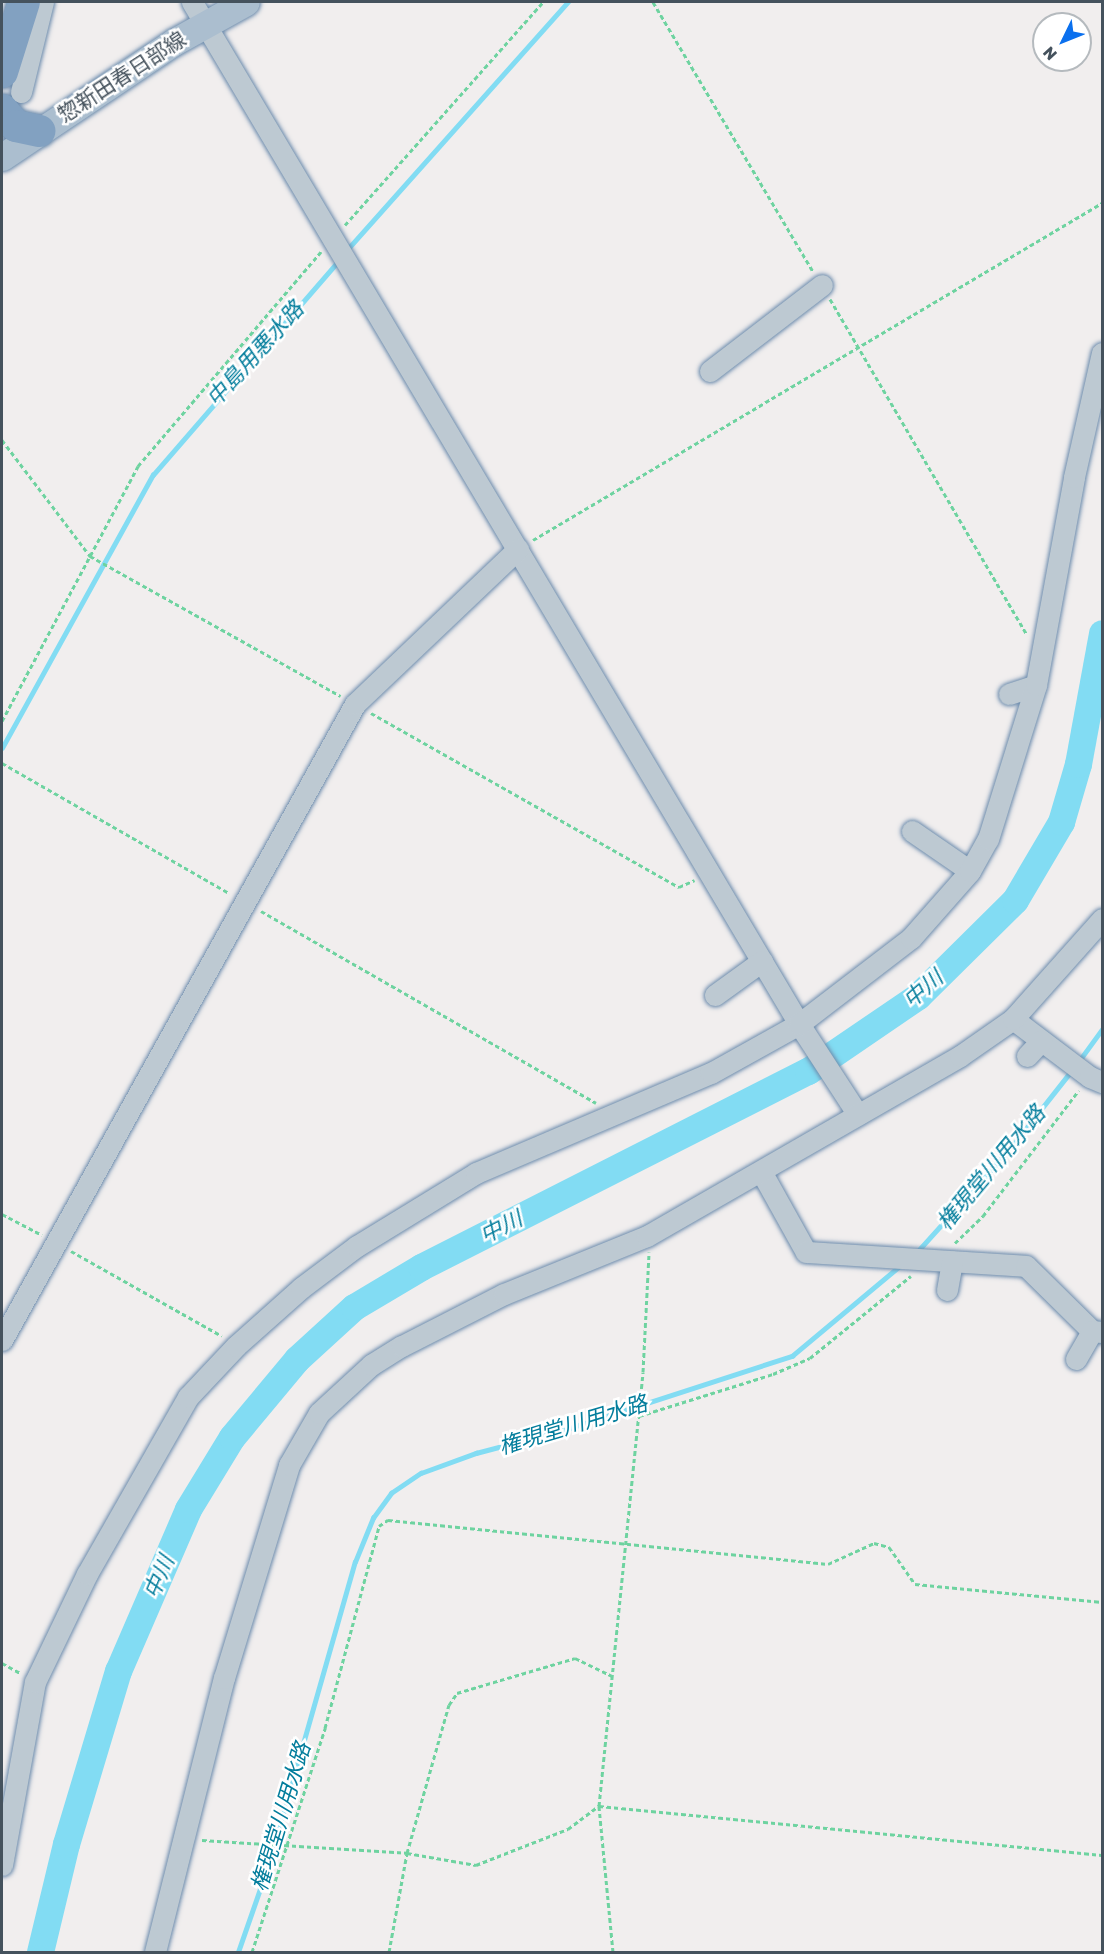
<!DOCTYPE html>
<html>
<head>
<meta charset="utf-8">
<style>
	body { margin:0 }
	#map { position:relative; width:1104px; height:1954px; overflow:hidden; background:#f1eeee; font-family:Rubik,"Noto Sans JP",sans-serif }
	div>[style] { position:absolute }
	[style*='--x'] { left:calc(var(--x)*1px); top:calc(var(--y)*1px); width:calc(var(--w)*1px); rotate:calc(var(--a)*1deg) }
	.stream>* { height:4.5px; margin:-2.25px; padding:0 2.25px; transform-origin:2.25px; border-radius:2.25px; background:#82dcf3 }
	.river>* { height:27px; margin:-13.5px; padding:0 13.5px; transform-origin:13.5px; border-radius:13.5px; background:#82dcf3 }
	.path>* { height:3px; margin-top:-1.5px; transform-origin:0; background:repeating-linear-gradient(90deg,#6ed3a0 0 4.5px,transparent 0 7.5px) }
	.roads { filter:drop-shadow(0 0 2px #6d8cad) drop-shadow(0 0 2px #6d8cad) }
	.minor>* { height:21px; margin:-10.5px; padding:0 10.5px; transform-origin:10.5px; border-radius:10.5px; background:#bdc9d2 }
	.major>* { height:27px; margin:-13.5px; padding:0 13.5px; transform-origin:13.5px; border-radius:13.5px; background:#abbecf }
	.highway>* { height:32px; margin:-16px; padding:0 16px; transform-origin:16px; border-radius:16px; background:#82a1c1 }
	span { translate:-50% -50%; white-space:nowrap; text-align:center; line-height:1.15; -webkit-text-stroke:5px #fff; paint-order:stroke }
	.street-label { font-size:21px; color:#45525d }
	.water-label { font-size:22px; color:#037d9c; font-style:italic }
	.frame { position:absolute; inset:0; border:3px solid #45525d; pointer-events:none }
	.north { position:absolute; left:1032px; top:12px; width:60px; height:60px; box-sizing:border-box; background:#fff; border:2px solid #b5babe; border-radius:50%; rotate:227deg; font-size:16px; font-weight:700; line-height:24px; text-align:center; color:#45525d }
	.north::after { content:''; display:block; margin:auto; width:21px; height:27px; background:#0b70ee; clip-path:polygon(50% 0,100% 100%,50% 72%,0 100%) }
</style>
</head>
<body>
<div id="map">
	<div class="stream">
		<div style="--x:346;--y:251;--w:334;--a:-48.3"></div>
		<div style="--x:2;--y:748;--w:312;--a:-61.1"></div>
		<div style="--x:153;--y:475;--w:284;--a:-49.1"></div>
		<div style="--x:1079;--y:1061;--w:39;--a:-54"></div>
		<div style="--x:917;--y:1252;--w:137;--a:-48"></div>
		<div style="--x:1009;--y:1150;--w:102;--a:-51.8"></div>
		<div style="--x:238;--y:1952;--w:94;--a:-70.8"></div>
		<div style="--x:269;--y:1863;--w:313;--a:-74.1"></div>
		<div style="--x:355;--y:1562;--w:48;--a:-67.8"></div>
		<div style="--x:373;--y:1518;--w:31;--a:-54"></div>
		<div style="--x:391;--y:1493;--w:36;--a:-34"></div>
		<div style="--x:421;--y:1473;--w:59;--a:-20"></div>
		<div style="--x:476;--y:1453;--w:94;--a:-14.8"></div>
		<div style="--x:567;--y:1429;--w:237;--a:-18"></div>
		<div style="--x:792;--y:1356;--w:142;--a:-39.9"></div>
	</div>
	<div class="river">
		<div style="--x:40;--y:1952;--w:111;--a:-76.5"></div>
		<div style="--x:66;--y:1844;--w:181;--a:-73.3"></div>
		<div style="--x:118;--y:1671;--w:176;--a:-66.6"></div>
		<div style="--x:188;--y:1509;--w:84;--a:-58.6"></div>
		<div style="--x:232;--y:1437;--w:102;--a:-50.2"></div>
		<div style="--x:297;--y:1359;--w:77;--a:-42.4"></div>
		<div style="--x:354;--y:1307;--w:78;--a:-30.8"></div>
		<div style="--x:421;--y:1267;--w:434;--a:-26.9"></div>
		<div style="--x:808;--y:1071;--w:133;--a:-34.3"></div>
		<div style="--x:918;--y:996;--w:136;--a:-44.7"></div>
		<div style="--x:1015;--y:900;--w:91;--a:-59.5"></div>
		<div style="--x:1061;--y:822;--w:60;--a:-73.7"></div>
		<div style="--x:1078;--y:764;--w:133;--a:-79.6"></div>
	</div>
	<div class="path">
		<div style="--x:653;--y:2;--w:313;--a:59.3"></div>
		<div style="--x:345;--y:225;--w:298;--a:-48.4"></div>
		<div style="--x:830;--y:299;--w:389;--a:59.6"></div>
		<div style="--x:2;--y:440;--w:146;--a:52.8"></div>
		<div style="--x:90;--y:556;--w:287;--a:29.2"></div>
		<div style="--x:533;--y:540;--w:661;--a:-30.64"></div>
		<div style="--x:371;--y:713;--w:354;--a:29.5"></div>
		<div style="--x:679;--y:887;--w:17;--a:-24"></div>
		<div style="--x:2;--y:721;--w:289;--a:-61.9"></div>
		<div style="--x:138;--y:466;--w:282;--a:-49.5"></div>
		<div style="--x:2;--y:763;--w:262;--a:29.8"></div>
		<div style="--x:261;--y:911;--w:386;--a:29.8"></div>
		<div style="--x:2;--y:1214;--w:45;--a:27.7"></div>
		<div style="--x:955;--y:1243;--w:39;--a:-44"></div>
		<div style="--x:983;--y:1216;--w:158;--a:-52.7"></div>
		<div style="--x:71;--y:1251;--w:173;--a:29.4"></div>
		<div style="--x:639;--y:1416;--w:140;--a:-17.4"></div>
		<div style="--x:773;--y:1374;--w:40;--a:-23.4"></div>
		<div style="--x:810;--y:1358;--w:130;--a:-39.1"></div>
		<div style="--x:2;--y:1663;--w:21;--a:29"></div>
		<div style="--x:202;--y:1840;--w:205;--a:3.6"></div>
		<div style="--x:407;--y:1853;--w:70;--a:9.9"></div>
		<div style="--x:476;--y:1865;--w:99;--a:-21.4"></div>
		<div style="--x:568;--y:1829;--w:39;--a:-37"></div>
		<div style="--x:599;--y:1806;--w:505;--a:5.56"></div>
		<div style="--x:252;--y:1952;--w:236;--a:-71.9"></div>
		<div style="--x:325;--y:1728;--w:209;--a:-75"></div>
		<div style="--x:379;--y:1526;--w:11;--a:-34"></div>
		<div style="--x:388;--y:1520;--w:442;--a:5.7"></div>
		<div style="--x:828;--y:1564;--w:51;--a:-24.5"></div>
		<div style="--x:874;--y:1543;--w:16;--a:15"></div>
		<div style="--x:889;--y:1547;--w:45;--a:54.9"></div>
		<div style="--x:915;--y:1584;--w:188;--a:5.5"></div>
		<div style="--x:389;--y:1952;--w:101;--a:-79.7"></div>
		<div style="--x:407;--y:1853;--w:154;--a:-74.2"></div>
		<div style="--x:449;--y:1705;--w:14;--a:-56"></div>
		<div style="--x:457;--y:1693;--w:123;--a:-16.5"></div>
		<div style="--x:575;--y:1658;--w:41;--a:25.9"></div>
		<div style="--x:613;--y:1952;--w:147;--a:-95.5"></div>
		<div style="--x:599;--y:1806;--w:436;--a:-84.2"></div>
		<div style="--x:643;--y:1372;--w:120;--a:-87.1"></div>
	</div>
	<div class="roads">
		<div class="minor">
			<div style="--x:192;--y:2;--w:1189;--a:59.29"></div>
			<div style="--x:799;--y:1024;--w:108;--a:57"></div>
			<div style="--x:21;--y:92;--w:93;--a:-76.3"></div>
			<div style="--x:710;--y:371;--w:141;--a:-37.5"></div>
			<div style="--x:1009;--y:694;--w:28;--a:-18"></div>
			<div style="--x:912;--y:831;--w:70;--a:34.6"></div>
			<div style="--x:715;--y:995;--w:58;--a:-35.9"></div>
			<div style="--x:1013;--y:1019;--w:96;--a:37"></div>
			<div style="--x:1090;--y:1077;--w:13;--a:23"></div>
			<div style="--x:1027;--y:1056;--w:21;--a:-47"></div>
			<div style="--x:762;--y:1173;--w:90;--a:60.9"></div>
			<div style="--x:806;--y:1252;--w:220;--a:3.6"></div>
			<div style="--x:1026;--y:1266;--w:93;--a:44.6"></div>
			<div style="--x:1092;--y:1331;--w:10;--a:6"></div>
			<div style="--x:947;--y:1290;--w:29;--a:-80"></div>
			<div style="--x:2;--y:1340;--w:727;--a:-60.97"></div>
			<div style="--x:355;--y:704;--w:225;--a:-43.6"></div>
			<div style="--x:1076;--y:1359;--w:32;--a:-60"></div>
			<div style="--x:2;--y:1865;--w:186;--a:-79.8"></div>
			<div style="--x:35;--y:1682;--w:120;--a:-64.3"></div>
			<div style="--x:87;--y:1574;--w:204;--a:-60.3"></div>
			<div style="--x:188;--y:1397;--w:70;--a:-46.7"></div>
			<div style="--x:236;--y:1346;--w:87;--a:-41.7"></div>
			<div style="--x:301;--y:1288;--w:70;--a:-36.9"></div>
			<div style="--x:357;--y:1246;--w:140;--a:-31.5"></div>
			<div style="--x:476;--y:1173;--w:255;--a:-23.1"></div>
			<div style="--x:711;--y:1073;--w:101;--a:-29.1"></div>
			<div style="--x:799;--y:1024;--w:141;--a:-37.5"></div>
			<div style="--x:911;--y:938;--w:89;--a:-48.6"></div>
			<div style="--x:970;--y:871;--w:37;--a:-61"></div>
			<div style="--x:988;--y:839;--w:161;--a:-72.7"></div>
			<div style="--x:1036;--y:685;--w:211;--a:-79.6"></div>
			<div style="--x:1074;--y:477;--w:127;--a:-77.3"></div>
			<div style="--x:155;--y:1952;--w:283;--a:-75.9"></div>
			<div style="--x:224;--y:1678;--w:223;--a:-73"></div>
			<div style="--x:289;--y:1465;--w:60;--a:-60"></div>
			<div style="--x:319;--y:1413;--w:71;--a:-42.7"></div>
			<div style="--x:371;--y:1365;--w:36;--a:-32"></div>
			<div style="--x:402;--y:1346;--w:114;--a:-27"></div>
			<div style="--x:504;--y:1294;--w:154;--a:-22.1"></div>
			<div style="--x:647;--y:1236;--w:361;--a:-29.9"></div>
			<div style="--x:960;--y:1056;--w:65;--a:-34.9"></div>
			<div style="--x:1013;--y:1019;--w:134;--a:-48.3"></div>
		</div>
		<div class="major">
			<div style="--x:2;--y:157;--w:207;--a:-33.8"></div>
			<div style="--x:174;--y:42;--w:82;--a:-29.1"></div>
		</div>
		<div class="highway">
			<div style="--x:2;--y:72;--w:73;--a:-72.6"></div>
			<div style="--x:2;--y:110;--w:21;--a:49"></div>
			<div style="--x:16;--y:126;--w:24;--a:12"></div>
		</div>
	</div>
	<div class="street-label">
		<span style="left:122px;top:77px;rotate:-33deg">惣新田春日部線</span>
	</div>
	<div class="water-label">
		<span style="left:255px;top:354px;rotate:-48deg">中島用悪水路</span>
		<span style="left:923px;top:989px;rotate:-41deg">中川</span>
		<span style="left:991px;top:1168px;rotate:-50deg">権現堂川用水路</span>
		<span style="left:501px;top:1227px;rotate:-27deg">中川</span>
		<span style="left:573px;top:1425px;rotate:-17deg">権現堂川用水路</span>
		<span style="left:159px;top:1577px;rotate:-67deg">中川</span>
		<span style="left:281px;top:1817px;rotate:-73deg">権現堂川用水路</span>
	</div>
	<div class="frame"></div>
	<div class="north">N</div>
</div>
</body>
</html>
